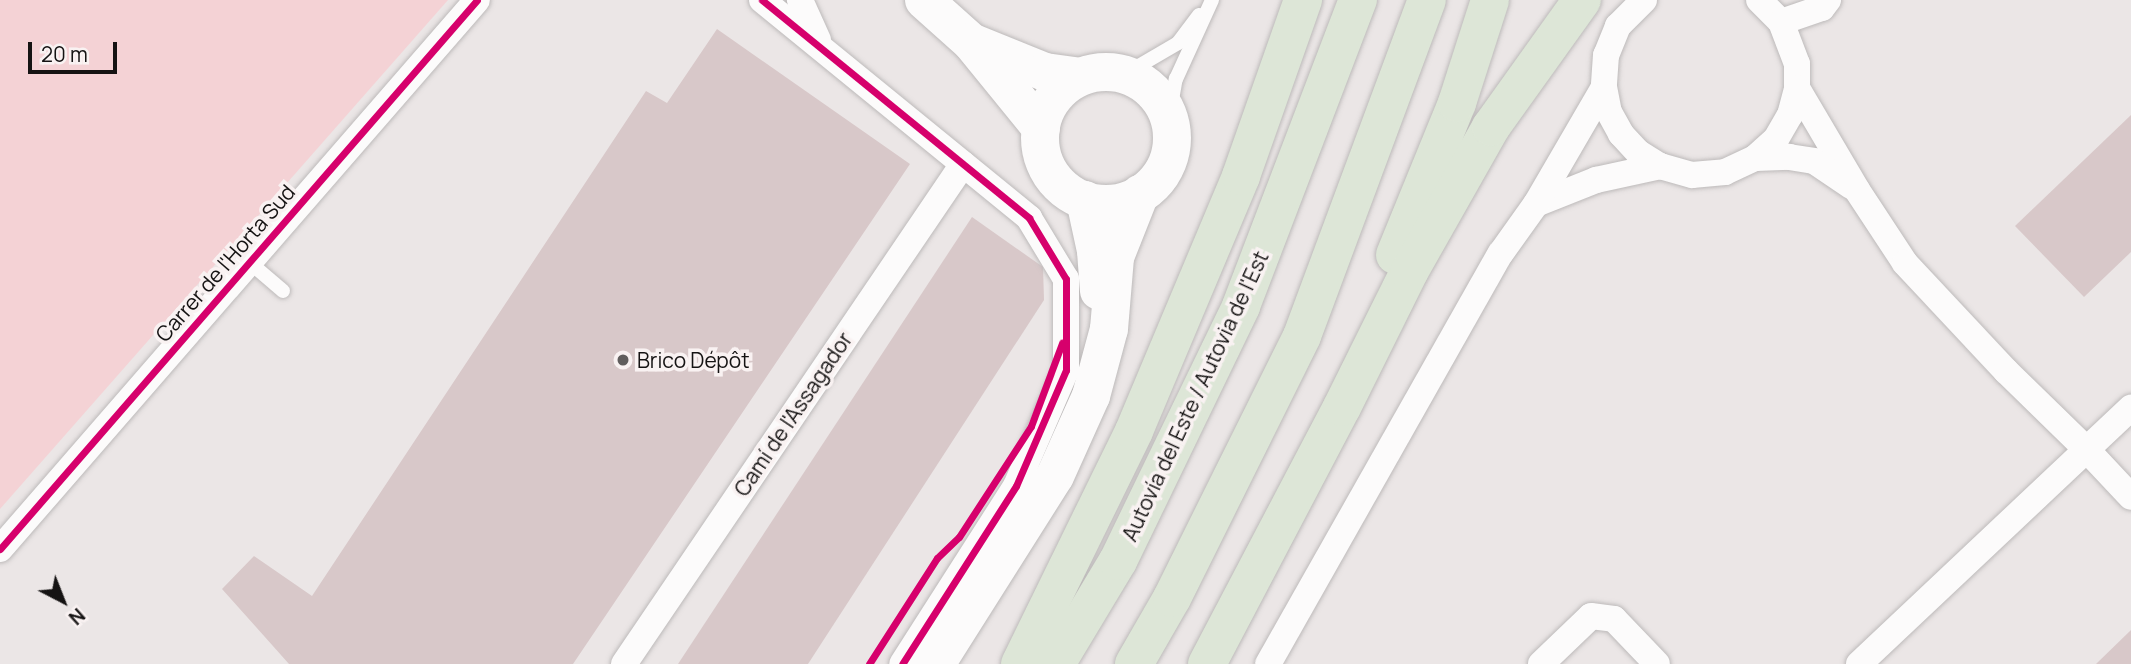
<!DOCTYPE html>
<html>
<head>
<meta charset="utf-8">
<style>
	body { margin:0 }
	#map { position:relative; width:2131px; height:664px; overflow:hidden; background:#ebe6e6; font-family:Manrope,sans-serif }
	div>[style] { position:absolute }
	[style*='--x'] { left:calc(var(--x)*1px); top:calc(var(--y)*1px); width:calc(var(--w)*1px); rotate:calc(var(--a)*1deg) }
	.green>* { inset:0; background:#f4d2d5 }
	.building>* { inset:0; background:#d8c8c9 }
	.roads { filter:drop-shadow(0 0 2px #bdbaba) drop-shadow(0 0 2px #bdbaba) }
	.lane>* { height:14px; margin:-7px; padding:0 7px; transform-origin:7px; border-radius:7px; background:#fcfbfb }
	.street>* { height:26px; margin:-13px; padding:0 13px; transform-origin:13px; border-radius:13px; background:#fcfbfb }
	.secondary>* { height:38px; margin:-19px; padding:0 19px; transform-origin:19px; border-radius:19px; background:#fcfbfb }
	.secondary>.ring { margin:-19px; padding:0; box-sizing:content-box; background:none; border:38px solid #fcfbfb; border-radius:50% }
	.highway>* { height:38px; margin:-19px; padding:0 19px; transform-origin:19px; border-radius:19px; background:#dde6d7 }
	.cycleway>* { height:7px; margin:-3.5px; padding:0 3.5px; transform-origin:3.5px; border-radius:3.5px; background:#d6006c }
	.dots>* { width:19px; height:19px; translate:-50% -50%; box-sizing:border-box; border:4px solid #f9f2f2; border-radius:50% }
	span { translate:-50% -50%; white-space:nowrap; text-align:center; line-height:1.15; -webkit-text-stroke:7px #f9f2f2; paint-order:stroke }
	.street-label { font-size:21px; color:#151313 }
	.poi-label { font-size:21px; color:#151313 }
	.left { translate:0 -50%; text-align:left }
	.north { position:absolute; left:28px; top:566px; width:70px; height:70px; -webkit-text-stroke:5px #f9f2f2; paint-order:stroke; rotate:138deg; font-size:19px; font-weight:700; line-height:28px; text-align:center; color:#151313 }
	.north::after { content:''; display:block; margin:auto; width:24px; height:32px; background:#151313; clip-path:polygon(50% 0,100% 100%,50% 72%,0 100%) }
	.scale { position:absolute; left:28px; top:42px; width:89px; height:32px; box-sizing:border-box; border:4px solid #151313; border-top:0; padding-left:9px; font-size:21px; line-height:24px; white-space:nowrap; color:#151313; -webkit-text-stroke:5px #f9f2f2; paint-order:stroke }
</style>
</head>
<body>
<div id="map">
	<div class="green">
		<div style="clip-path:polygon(0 0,448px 0,0 509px)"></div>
	</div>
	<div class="building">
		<div style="clip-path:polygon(717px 29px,910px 164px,573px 664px,289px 664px,222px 589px,254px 556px,312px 596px,646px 91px,667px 103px)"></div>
		<div style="clip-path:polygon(2131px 115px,2131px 252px,2084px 297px,2015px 226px)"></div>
		<div style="clip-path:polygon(972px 217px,1043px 267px,1044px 300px,808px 664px,678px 664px)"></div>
		<div style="clip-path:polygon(2131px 630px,2131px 664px,2096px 664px)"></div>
	</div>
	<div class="roads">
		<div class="lane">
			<div style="--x:1125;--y:74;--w:61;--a:-30.3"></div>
			<div style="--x:1178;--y:43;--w:35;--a:-53"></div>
			<div style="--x:1169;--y:117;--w:39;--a:-80"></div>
			<div style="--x:1176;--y:79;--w:87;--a:-65.5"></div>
			<div style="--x:248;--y:261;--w:46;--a:40.6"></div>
		</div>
		<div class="street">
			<div style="--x:762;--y:0;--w:345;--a:39.2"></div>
			<div style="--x:1029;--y:218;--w:71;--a:58.8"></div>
			<div style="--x:1066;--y:279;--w:91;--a:90"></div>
			<div style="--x:1066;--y:370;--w:126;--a:113.3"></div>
			<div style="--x:1016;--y:486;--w:211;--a:122.6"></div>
			<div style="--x:800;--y:0;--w:44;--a:65.8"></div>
			<div style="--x:1644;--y:0;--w:37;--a:135"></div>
			<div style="--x:1618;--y:26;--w:31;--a:112"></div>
			<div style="--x:1606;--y:55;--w:32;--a:94"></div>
			<div style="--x:1604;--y:87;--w:25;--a:79"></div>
			<div style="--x:1609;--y:112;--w:25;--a:61"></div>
			<div style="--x:1621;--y:134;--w:26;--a:47"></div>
			<div style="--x:1639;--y:153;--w:25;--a:32"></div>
			<div style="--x:1660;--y:166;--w:33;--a:16"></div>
			<div style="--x:1692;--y:175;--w:33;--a:-5"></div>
			<div style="--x:1725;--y:172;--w:33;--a:-25"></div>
			<div style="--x:1755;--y:158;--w:28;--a:-42"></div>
			<div style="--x:1776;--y:139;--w:28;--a:-60"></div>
			<div style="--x:1790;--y:115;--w:28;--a:-75"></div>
			<div style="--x:1797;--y:88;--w:24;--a:-90"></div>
			<div style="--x:1797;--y:64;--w:45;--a:-110.9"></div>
			<div style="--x:1781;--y:22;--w:31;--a:-135"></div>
			<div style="--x:1781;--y:22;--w:43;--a:-18.9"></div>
			<div style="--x:1822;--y:8;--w:10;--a:-53"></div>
			<div style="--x:1797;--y:88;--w:118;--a:59.5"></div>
			<div style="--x:1857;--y:190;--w:87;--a:56.7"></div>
			<div style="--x:1905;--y:263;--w:148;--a:46.9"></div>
			<div style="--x:2006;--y:371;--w:113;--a:44.3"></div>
			<div style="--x:2087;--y:450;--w:64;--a:46.9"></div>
			<div style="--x:1755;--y:158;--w:34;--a:-2"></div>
			<div style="--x:1789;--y:157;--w:25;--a:9"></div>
			<div style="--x:1814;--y:161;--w:45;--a:34"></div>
			<div style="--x:1536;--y:204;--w:65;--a:-21.8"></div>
			<div style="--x:1596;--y:180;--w:66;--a:-12.3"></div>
			<div style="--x:0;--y:549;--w:727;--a:-49.01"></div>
			<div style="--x:624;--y:664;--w:604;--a:-55.86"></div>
			<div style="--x:1268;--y:664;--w:472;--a:-60.5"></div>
			<div style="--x:1501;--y:253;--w:60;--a:-54.5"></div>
			<div style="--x:1536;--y:204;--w:135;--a:-59.8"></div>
			<div style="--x:1541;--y:664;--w:69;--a:-43.8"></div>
			<div style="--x:1591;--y:616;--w:23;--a:7"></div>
			<div style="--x:1614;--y:619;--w:62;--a:46.3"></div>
			<div style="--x:1859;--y:664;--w:374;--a:-43.3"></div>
		</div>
		<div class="secondary">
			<div style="--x:924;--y:0;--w:63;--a:41.8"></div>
			<div style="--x:971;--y:42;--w:111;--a:50.9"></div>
			<div style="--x:976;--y:44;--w:74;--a:22.1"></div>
			<div style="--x:1045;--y:72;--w:35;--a:8"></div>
			<div class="ring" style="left:1040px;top:72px;width:94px;height:94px"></div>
			<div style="--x:1085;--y:200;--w:52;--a:77.8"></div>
			<div style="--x:1096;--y:251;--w:40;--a:85.7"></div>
			<div style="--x:936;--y:664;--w:222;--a:-57.7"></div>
			<div style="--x:1055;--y:476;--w:88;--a:-65.8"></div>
			<div style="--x:1091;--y:396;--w:69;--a:-75"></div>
			<div style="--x:1109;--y:329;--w:72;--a:-85.2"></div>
			<div style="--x:1115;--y:257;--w:68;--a:-68.4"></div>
		</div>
		<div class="highway">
			<div style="--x:1395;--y:255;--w:164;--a:-67.8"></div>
			<div style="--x:1457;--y:103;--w:108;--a:-72.2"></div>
			<div style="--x:1020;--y:664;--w:259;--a:-63.9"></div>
			<div style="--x:1134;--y:431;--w:277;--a:-67.2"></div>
			<div style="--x:1241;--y:176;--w:187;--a:-70.6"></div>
			<div style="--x:1056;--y:664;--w:120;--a:-59"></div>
			<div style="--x:1118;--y:561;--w:283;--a:-64.2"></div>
			<div style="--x:1241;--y:306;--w:328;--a:-69.1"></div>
			<div style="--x:1134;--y:664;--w:76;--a:-60.1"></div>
			<div style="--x:1172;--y:598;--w:292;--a:-63.6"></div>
			<div style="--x:1302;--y:336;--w:358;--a:-69.6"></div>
			<div style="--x:1207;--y:664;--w:290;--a:-62.3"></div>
			<div style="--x:1342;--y:407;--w:151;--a:-63.6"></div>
			<div style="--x:1409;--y:272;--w:167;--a:-60.5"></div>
			<div style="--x:1491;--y:127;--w:156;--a:-54.4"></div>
		</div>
	</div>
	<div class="cycleway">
		<div style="--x:762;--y:0;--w:345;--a:39.2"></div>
		<div style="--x:1029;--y:218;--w:71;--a:58.8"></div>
		<div style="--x:1066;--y:279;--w:91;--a:90"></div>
		<div style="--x:1066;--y:370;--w:126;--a:113.3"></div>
		<div style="--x:1016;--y:486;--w:211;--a:122.6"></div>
		<div style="--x:0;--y:549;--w:727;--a:-49.01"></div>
		<div style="--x:869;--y:664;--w:126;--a:-57.3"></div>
		<div style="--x:937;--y:558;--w:30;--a:-44"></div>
		<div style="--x:959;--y:537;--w:132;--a:-57"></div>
		<div style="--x:1031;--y:426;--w:89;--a:-69.5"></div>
	</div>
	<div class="dots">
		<div style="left:623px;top:360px;background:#605d5d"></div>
	</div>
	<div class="street-label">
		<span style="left:225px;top:263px;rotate:-49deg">Carrer de l'Horta Sud</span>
		<span style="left:1195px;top:396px;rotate:-65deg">Autovía del Este / Autovia de l'Est</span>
		<span style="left:793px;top:414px;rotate:-56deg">Camí de l'Assagador</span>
	</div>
	<div class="poi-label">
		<span class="left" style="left:637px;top:360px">Brico Dépôt</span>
	</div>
	<div class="north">N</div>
	<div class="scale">20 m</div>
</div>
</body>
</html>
